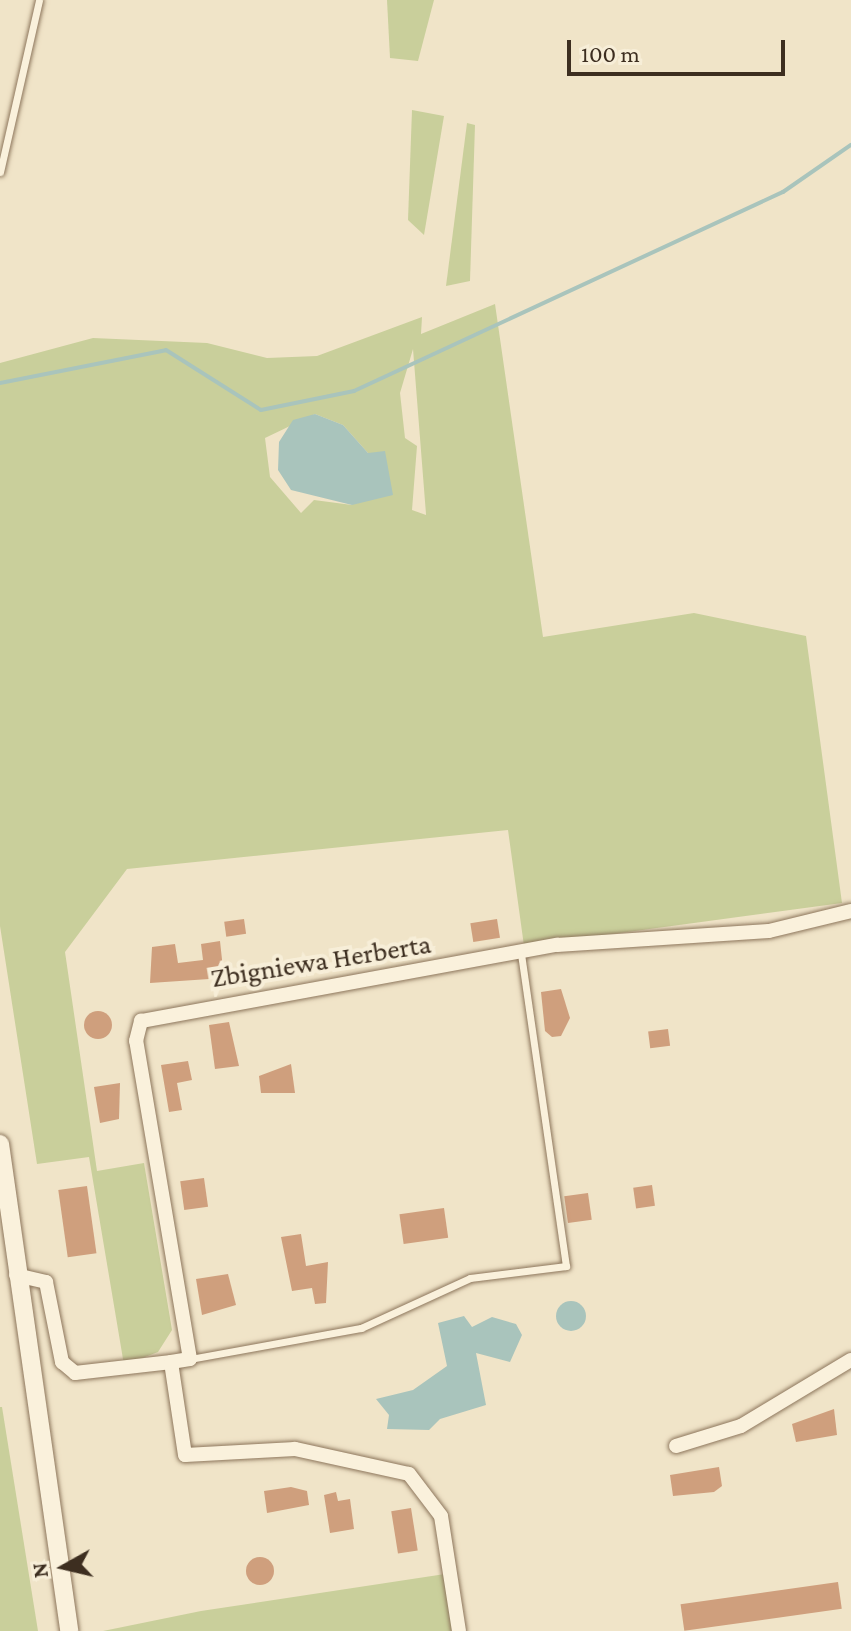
<!DOCTYPE html>
<html>
<head>
<meta charset="utf-8">
<style>
	body { margin:0 }
	#map { position:relative; width:851px; height:1631px; overflow:hidden; background:#f0e4c8; font-family:"Crimson Pro",serif }
	div>[style] { position:absolute }
	[style*='--x'] { left:calc(var(--x)*1px); top:calc(var(--y)*1px); width:calc(var(--w)*1px); rotate:calc(var(--a)*1deg) }
	.green>* { inset:0; background:#c9cf9b }
	.water>* { inset:0; background:#a9c4bc }
	.round { border-radius:50% }
	.stream>* { height:4px; margin:-2px; padding:0 2px; transform-origin:2px; border-radius:2px; background:#a9c4bc }
	.building>* { inset:0; background:#cf9f7d; transform-origin:0 0 }
	.roads { filter:drop-shadow(0 0 2px #8d765c) drop-shadow(0 0 2px #8d765c) }
	.lane>* { height:7px; margin:-3.5px; padding:0 3.5px; transform-origin:3.5px; border-radius:3.5px; background:#faf1dc }
	.street>* { height:14px; margin:-7px; padding:0 7px; transform-origin:7px; border-radius:7px; background:#faf1dc }
	.secondary>* { height:18px; margin:-9px; padding:0 9px; transform-origin:9px; border-radius:9px; background:#faf1dc }
	span { translate:-50% -50%; white-space:nowrap; text-align:center; line-height:1.15; -webkit-text-stroke:8px #f7eed8; paint-order:stroke }
	.street-label { font-size:28px; color:#3d2e20 }
	.north { position:absolute; left:24px; top:1527px; width:80px; height:80px; -webkit-text-stroke:6px #f7eed8; paint-order:stroke; rotate:262deg; font-size:22px; font-weight:700; line-height:32px; text-align:center; color:#3d2e20 }
	.north::after { content:''; display:block; margin:auto; width:28px; height:36px; background:#3d2e20; clip-path:polygon(50% 0,100% 100%,50% 72%,0 100%) }
	.scale { position:absolute; left:567px; top:40px; width:218px; height:36px; box-sizing:border-box; border:4px solid #3d2e20; border-top:0; padding-left:10px; font-size:24px; line-height:28px; white-space:nowrap; color:#3d2e20; -webkit-text-stroke:6px #f7eed8; paint-order:stroke }
</style>
</head>
<body>
<div id="map">
	<div class="green">
		<div style="clip-path:polygon(387px 0,434px 0,418px 61px,390px 58px)"></div>
		<div style="clip-path:polygon(412px 110px,444px 116px,424px 235px,408px 220px)"></div>
		<div style="clip-path:polygon(467px 123px,475px 125px,470px 281px,446px 286px)"></div>
		<div style="clip-path:polygon(evenodd,495px 304px,543px 637px,694px 613px,806px 636px,842px 903px,524px 946px,508px 830px,127px 869px,65px 952px,97px 1171px,144px 1163px,172px 1330px,158px 1352px,124px 1365px,89px 1157px,37px 1164px,0 926px,0 363px,93px 338px,207px 343px,267px 358px,317px 356px,422px 317px,421px 334px,495px 304px,413px 349px,426px 514px,426px 515px,412px 510px,417px 446px,405px 438px,400px 393px,413px 349px,495px 304px,315px 414px,343px 425px,368px 453px,352px 505px,314px 500px,301px 513px,270px 477px,265px 438px,315px 414px)"></div>
		<div style="clip-path:polygon(0 1407px,2px 1407px,38px 1631px,0 1631px)"></div>
		<div style="clip-path:polygon(445px 1574px,454px 1631px,103px 1631px,201px 1611px)"></div>
	</div>
	<div class="water">
		<div style="clip-path:polygon(315px 414px,343px 425px,368px 453px,385px 451px,393px 495px,352px 505px,291px 490px,278px 470px,279px 442px,293px 420px)"></div>
		<div class="round" style="left:556px;top:1301px;width:30px;height:30px"></div>
		<div style="clip-path:polygon(464px 1316px,472px 1327px,492px 1317px,516px 1324px,522px 1335px,510px 1362px,476px 1353px,486px 1405px,440px 1419px,429px 1430px,387px 1429px,389px 1415px,376px 1399px,413px 1390px,447px 1366px,438px 1323px)"></div>
	</div>
	<div class="stream">
		<div style="--x:0;--y:383;--w:169;--a:-11.2"></div>
		<div style="--x:166;--y:350;--w:112;--a:32.3"></div>
		<div style="--x:261;--y:410;--w:95;--a:-11.5"></div>
		<div style="--x:354;--y:391;--w:473;--a:-24.9"></div>
		<div style="--x:783;--y:192;--w:83;--a:-34.7"></div>
	</div>
	<div class="building">
		<div style="left:244px;top:919px;width:15px;height:20px;rotate:82deg"></div>
		<div style="left:497px;top:919px;width:19px;height:27px;rotate:81deg"></div>
		<div style="clip-path:polygon(220px 941px,224px 978px,150px 983px,152px 947px,175px 944px,178px 963px,203px 960px,201px 944px)"></div>
		<div style="clip-path:polygon(561px 989px,570px 1018px,561px 1036px,552px 1037px,545px 1031px,541px 992px)"></div>
		<div class="round" style="left:84px;top:1011px;width:28px;height:28px"></div>
		<div style="clip-path:polygon(229px 1022px,239px 1066px,215px 1069px,209px 1025px)"></div>
		<div style="left:668px;top:1029px;width:17px;height:20px;rotate:83deg"></div>
		<div style="clip-path:polygon(188px 1061px,192px 1080px,177px 1083px,182px 1110px,169px 1112px,161px 1065px)"></div>
		<div style="clip-path:polygon(291px 1064px,295px 1093px,261px 1093px,259px 1076px)"></div>
		<div style="clip-path:polygon(120px 1083px,119px 1119px,100px 1123px,94px 1087px)"></div>
		<div style="left:204px;top:1178px;width:29px;height:24px;rotate:82deg"></div>
		<div style="left:652px;top:1185px;width:21px;height:19px;rotate:82deg"></div>
		<div style="left:87px;top:1186px;width:68px;height:29px;rotate:82deg"></div>
		<div style="left:588px;top:1193px;width:27px;height:24px;rotate:82deg"></div>
		<div style="left:444px;top:1208px;width:30px;height:45px;rotate:82deg"></div>
		<div style="clip-path:polygon(301px 1234px,306px 1266px,328px 1262px,326px 1303px,315px 1304px,312px 1288px,292px 1291px,281px 1237px)"></div>
		<div style="clip-path:polygon(228px 1274px,236px 1305px,202px 1315px,196px 1279px)"></div>
		<div style="clip-path:polygon(834px 1409px,837px 1435px,796px 1442px,792px 1424px)"></div>
		<div style="clip-path:polygon(719px 1467px,722px 1486px,714px 1492px,673px 1496px,670px 1475px)"></div>
		<div style="clip-path:polygon(291px 1487px,307px 1491px,309px 1505px,267px 1513px,264px 1491px)"></div>
		<div style="clip-path:polygon(336px 1492px,338px 1501px,350px 1499px,354px 1529px,330px 1533px,324px 1495px)"></div>
		<div style="left:411px;top:1508px;width:43px;height:20px;rotate:81deg"></div>
		<div class="round" style="left:246px;top:1557px;width:28px;height:28px"></div>
		<div style="left:838px;top:1582px;width:27px;height:159px;rotate:82deg"></div>
	</div>
	<div class="roads">
		<div class="lane">
			<div style="--x:0;--y:172;--w:176;--a:-77.2"></div>
			<div style="--x:190;--y:1359;--w:174;--a:-10.3"></div>
			<div style="--x:361;--y:1328;--w:120;--a:-24.6"></div>
			<div style="--x:470;--y:1278;--w:97;--a:-7.1"></div>
			<div style="--x:566;--y:1266;--w:316;--a:-98.2"></div>
		</div>
		<div class="street">
			<div style="--x:16;--y:1275;--w:31;--a:13"></div>
			<div style="--x:46;--y:1282;--w:82;--a:78.7"></div>
			<div style="--x:62;--y:1362;--w:17;--a:40"></div>
			<div style="--x:75;--y:1373;--w:97;--a:-6.5"></div>
			<div style="--x:676;--y:1446;--w:68;--a:-17.1"></div>
			<div style="--x:741;--y:1426;--w:128;--a:-31"></div>
			<div style="--x:459;--y:1631;--w:116;--a:-98.9"></div>
			<div style="--x:441;--y:1516;--w:53;--a:-127.3"></div>
			<div style="--x:409;--y:1474;--w:117;--a:-167.6"></div>
			<div style="--x:295;--y:1449;--w:110;--a:176.9"></div>
			<div style="--x:185;--y:1455;--w:94;--a:-98.6"></div>
			<div style="--x:171;--y:1362;--w:19;--a:-9"></div>
			<div style="--x:190;--y:1359;--w:323;--a:-99.6"></div>
			<div style="--x:136;--y:1041;--w:21;--a:-76"></div>
			<div style="--x:141;--y:1021;--w:423;--a:-10.4"></div>
			<div style="--x:557;--y:945;--w:212;--a:-3.8"></div>
			<div style="--x:769;--y:931;--w:84;--a:-13.7"></div>
		</div>
		<div class="secondary">
			<div style="--x:0;--y:1144;--w:492;--a:81.9"></div>
		</div>
	</div>
	<div class="street-label">
		<span style="left:321px;top:961px;rotate:-9deg">Zbigniewa Herberta</span>
	</div>
	<div class="north">N</div>
	<div class="scale">100 m</div>
</div>
</body>
</html>
